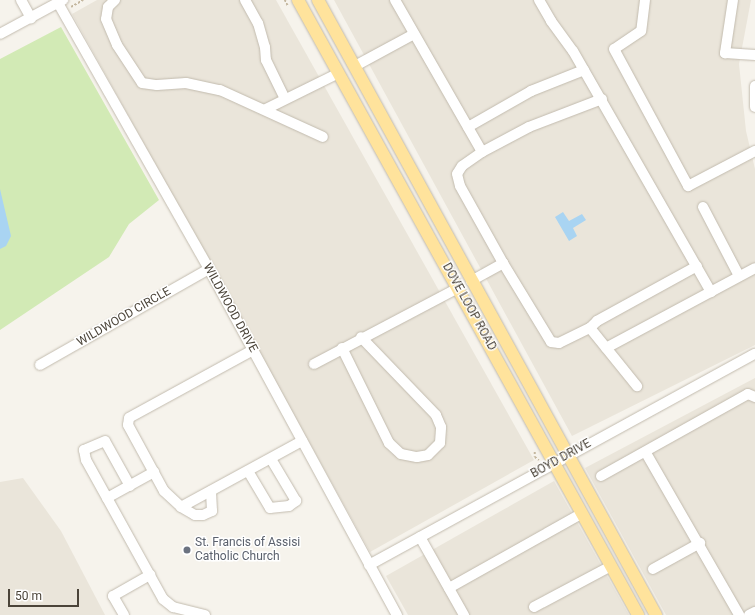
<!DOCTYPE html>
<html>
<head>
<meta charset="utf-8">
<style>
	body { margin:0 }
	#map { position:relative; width:755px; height:615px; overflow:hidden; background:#f6f3ec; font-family:Roboto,sans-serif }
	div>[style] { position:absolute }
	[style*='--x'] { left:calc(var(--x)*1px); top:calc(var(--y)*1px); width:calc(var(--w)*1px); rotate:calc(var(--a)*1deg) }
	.residential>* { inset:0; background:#eae5da }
	.green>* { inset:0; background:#d2eab5 }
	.water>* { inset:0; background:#a9d4f2 }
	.path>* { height:1.5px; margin-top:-0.75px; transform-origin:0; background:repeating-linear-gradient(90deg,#c4b79f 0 2px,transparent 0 4px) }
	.roads { filter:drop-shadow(0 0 1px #c2bbae) drop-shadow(0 0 1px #c2bbae) }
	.minor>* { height:10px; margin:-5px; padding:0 5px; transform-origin:5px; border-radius:5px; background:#fff }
	.major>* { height:12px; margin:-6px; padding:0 6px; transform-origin:6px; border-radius:6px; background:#ffe39c }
	.dots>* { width:11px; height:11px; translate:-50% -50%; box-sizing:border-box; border:2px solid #fff; border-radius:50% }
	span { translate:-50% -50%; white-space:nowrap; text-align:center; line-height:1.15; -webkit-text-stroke:3px #fff; paint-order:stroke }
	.street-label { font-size:12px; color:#4b4439 }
	.worship-label { font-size:12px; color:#5b616d }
	.left { translate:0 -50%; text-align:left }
	.scale { position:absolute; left:8px; top:589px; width:71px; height:18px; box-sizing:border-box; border:2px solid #4b4439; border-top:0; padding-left:5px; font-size:12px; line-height:14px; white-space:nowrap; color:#4b4439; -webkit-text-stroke:3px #fff; paint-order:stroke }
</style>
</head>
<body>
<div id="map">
	<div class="residential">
		<div style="clip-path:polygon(97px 0,276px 0,534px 460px,370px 552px,72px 14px)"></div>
		<div style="clip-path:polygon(334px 0,751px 0,739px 64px,746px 131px,755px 169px,755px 345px,572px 436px)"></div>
		<div style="clip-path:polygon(755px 378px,755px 615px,666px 615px,585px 468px)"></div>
		<div style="clip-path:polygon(23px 478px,61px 531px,105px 615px,0 615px,0 482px)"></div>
		<div style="clip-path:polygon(554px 481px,629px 615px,408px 615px,386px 576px)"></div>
	</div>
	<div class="green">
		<div style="clip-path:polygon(61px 27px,159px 200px,129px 224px,109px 257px,0 330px,0 59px)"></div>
	</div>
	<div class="water">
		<div style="clip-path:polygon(0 189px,11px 236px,6px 246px,0 249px)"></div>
		<div style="clip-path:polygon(563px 212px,569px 221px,582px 214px,586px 220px,573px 228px,577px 236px,569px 241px,555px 217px)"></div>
	</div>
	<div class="path">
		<div style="--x:285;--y:0;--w:7;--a:63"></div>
		<div style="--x:71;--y:7;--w:14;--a:-30"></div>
		<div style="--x:535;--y:452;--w:5;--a:90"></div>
		<div style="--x:535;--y:457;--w:5;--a:37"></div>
	</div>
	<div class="roads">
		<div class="minor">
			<div style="--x:21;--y:0;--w:21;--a:61"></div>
			<div style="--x:115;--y:0;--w:10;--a:135"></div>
			<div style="--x:108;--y:7;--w:12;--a:99"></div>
			<div style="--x:106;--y:19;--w:28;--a:67"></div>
			<div style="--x:117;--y:45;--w:45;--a:56.7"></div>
			<div style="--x:142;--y:83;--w:15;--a:8"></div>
			<div style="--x:157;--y:85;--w:29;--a:-4"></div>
			<div style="--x:186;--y:83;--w:35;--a:12"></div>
			<div style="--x:220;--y:90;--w:113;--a:24.5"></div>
			<div style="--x:245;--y:0;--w:26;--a:61"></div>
			<div style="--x:258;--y:23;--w:25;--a:74"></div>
			<div style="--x:265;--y:47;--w:13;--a:86"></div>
			<div style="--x:266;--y:60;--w:43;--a:64"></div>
			<div style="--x:395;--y:0;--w:175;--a:60.2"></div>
			<div style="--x:539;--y:0;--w:24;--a:60"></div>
			<div style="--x:551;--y:21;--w:37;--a:54"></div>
			<div style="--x:573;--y:51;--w:278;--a:60.2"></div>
			<div style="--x:645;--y:0;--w:31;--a:97"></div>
			<div style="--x:641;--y:31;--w:32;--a:146"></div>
			<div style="--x:614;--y:49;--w:156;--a:61.6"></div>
			<div style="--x:688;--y:186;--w:76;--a:-27.6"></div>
			<div style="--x:733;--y:0;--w:54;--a:98.6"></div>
			<div style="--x:725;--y:53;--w:30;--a:4"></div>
			<div style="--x:58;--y:3;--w:306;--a:60.4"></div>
			<div style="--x:209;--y:269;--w:394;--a:61.5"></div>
			<div style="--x:0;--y:34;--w:72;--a:-28.4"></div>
			<div style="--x:355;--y:66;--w:67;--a:-28.5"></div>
			<div style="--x:755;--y:86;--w:21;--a:90"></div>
			<div style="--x:602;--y:99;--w:78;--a:159"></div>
			<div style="--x:529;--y:127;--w:53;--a:152"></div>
			<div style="--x:482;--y:152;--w:24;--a:145"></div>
			<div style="--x:462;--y:166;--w:9;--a:122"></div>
			<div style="--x:457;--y:174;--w:12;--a:76"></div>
			<div style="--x:460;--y:186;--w:88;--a:60.8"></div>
			<div style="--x:503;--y:263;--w:92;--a:58.7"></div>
			<div style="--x:551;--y:342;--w:8;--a:7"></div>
			<div style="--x:559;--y:343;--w:34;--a:-26"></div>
			<div style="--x:590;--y:328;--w:75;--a:51"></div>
			<div style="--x:266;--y:109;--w:81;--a:-26.3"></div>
			<div style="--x:468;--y:127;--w:73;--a:-29.7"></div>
			<div style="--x:531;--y:91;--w:57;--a:-21.6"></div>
			<div style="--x:703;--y:207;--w:78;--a:62.4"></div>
			<div style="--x:471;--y:281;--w:37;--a:-29"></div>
			<div style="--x:590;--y:328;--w:10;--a:-45"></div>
			<div style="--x:597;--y:321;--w:114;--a:-28.8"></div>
			<div style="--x:342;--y:348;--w:106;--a:63.7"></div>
			<div style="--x:389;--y:443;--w:16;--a:43"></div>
			<div style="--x:401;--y:454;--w:16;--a:11"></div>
			<div style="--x:417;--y:457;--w:11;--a:-10"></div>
			<div style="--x:428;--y:455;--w:17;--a:-45"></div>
			<div style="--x:440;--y:443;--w:16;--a:-86"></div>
			<div style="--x:441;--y:427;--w:13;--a:-113"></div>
			<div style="--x:436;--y:415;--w:108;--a:-133.9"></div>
			<div style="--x:606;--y:348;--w:169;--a:-28.2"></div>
			<div style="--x:253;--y:350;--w:141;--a:151.3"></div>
			<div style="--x:129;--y:418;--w:7;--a:98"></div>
			<div style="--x:128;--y:425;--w:75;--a:61.4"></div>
			<div style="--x:164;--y:491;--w:23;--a:43"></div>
			<div style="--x:181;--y:507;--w:138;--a:-28.6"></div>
			<div style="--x:314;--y:364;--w:163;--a:-27.8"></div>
			<div style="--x:40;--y:365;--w:194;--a:-29.6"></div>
			<div style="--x:646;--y:453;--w:187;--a:60.1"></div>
			<div style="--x:248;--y:471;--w:43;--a:59.3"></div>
			<div style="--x:270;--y:508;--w:19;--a:-6"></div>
			<div style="--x:289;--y:506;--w:9;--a:-36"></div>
			<div style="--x:296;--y:501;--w:49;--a:-120.8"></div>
			<div style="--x:601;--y:476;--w:168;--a:-29.2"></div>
			<div style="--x:748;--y:394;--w:8;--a:23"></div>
			<div style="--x:130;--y:486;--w:51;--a:-119.1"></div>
			<div style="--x:105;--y:441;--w:23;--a:157"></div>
			<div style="--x:84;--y:450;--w:10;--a:79"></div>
			<div style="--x:86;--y:460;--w:159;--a:61"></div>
			<div style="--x:163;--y:599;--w:13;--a:39"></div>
			<div style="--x:173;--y:607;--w:33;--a:14"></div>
			<div style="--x:107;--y:498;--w:54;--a:-29"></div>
			<div style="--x:181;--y:507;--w:16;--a:30"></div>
			<div style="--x:195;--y:515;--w:8;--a:0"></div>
			<div style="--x:203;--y:515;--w:10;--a:-24"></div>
			<div style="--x:212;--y:511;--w:20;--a:-93"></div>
			<div style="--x:420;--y:537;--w:90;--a:60.6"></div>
			<div style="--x:369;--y:565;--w:440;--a:-28.7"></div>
			<div style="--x:653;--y:569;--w:54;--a:-29"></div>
			<div style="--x:449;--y:588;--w:151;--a:-29.3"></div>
			<div style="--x:534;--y:607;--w:87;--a:-28"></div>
			<div style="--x:124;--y:615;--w:22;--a:-120"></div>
			<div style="--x:113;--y:596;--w:43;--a:-29.6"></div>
			<div style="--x:749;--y:615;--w:7;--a:-27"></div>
		</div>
		<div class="major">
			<div style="--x:298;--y:0;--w:703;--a:61.06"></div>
			<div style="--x:318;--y:0;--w:702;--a:61.21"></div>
		</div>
	</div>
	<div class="dots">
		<div style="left:187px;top:550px;background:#6b7280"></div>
	</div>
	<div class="street-label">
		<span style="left:469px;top:307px;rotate:61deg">DOVE LOOP ROAD</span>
		<span style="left:230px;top:308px;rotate:61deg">WILDWOOD DRIVE</span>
		<span style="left:124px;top:317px;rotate:-30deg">WILDWOOD CIRCLE</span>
		<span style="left:561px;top:459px;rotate:-29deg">BOYD DRIVE</span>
	</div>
	<div class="worship-label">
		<span class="left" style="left:195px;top:550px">St. Francis of Assisi<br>Catholic Church</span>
	</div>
	<div class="scale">50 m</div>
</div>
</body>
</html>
